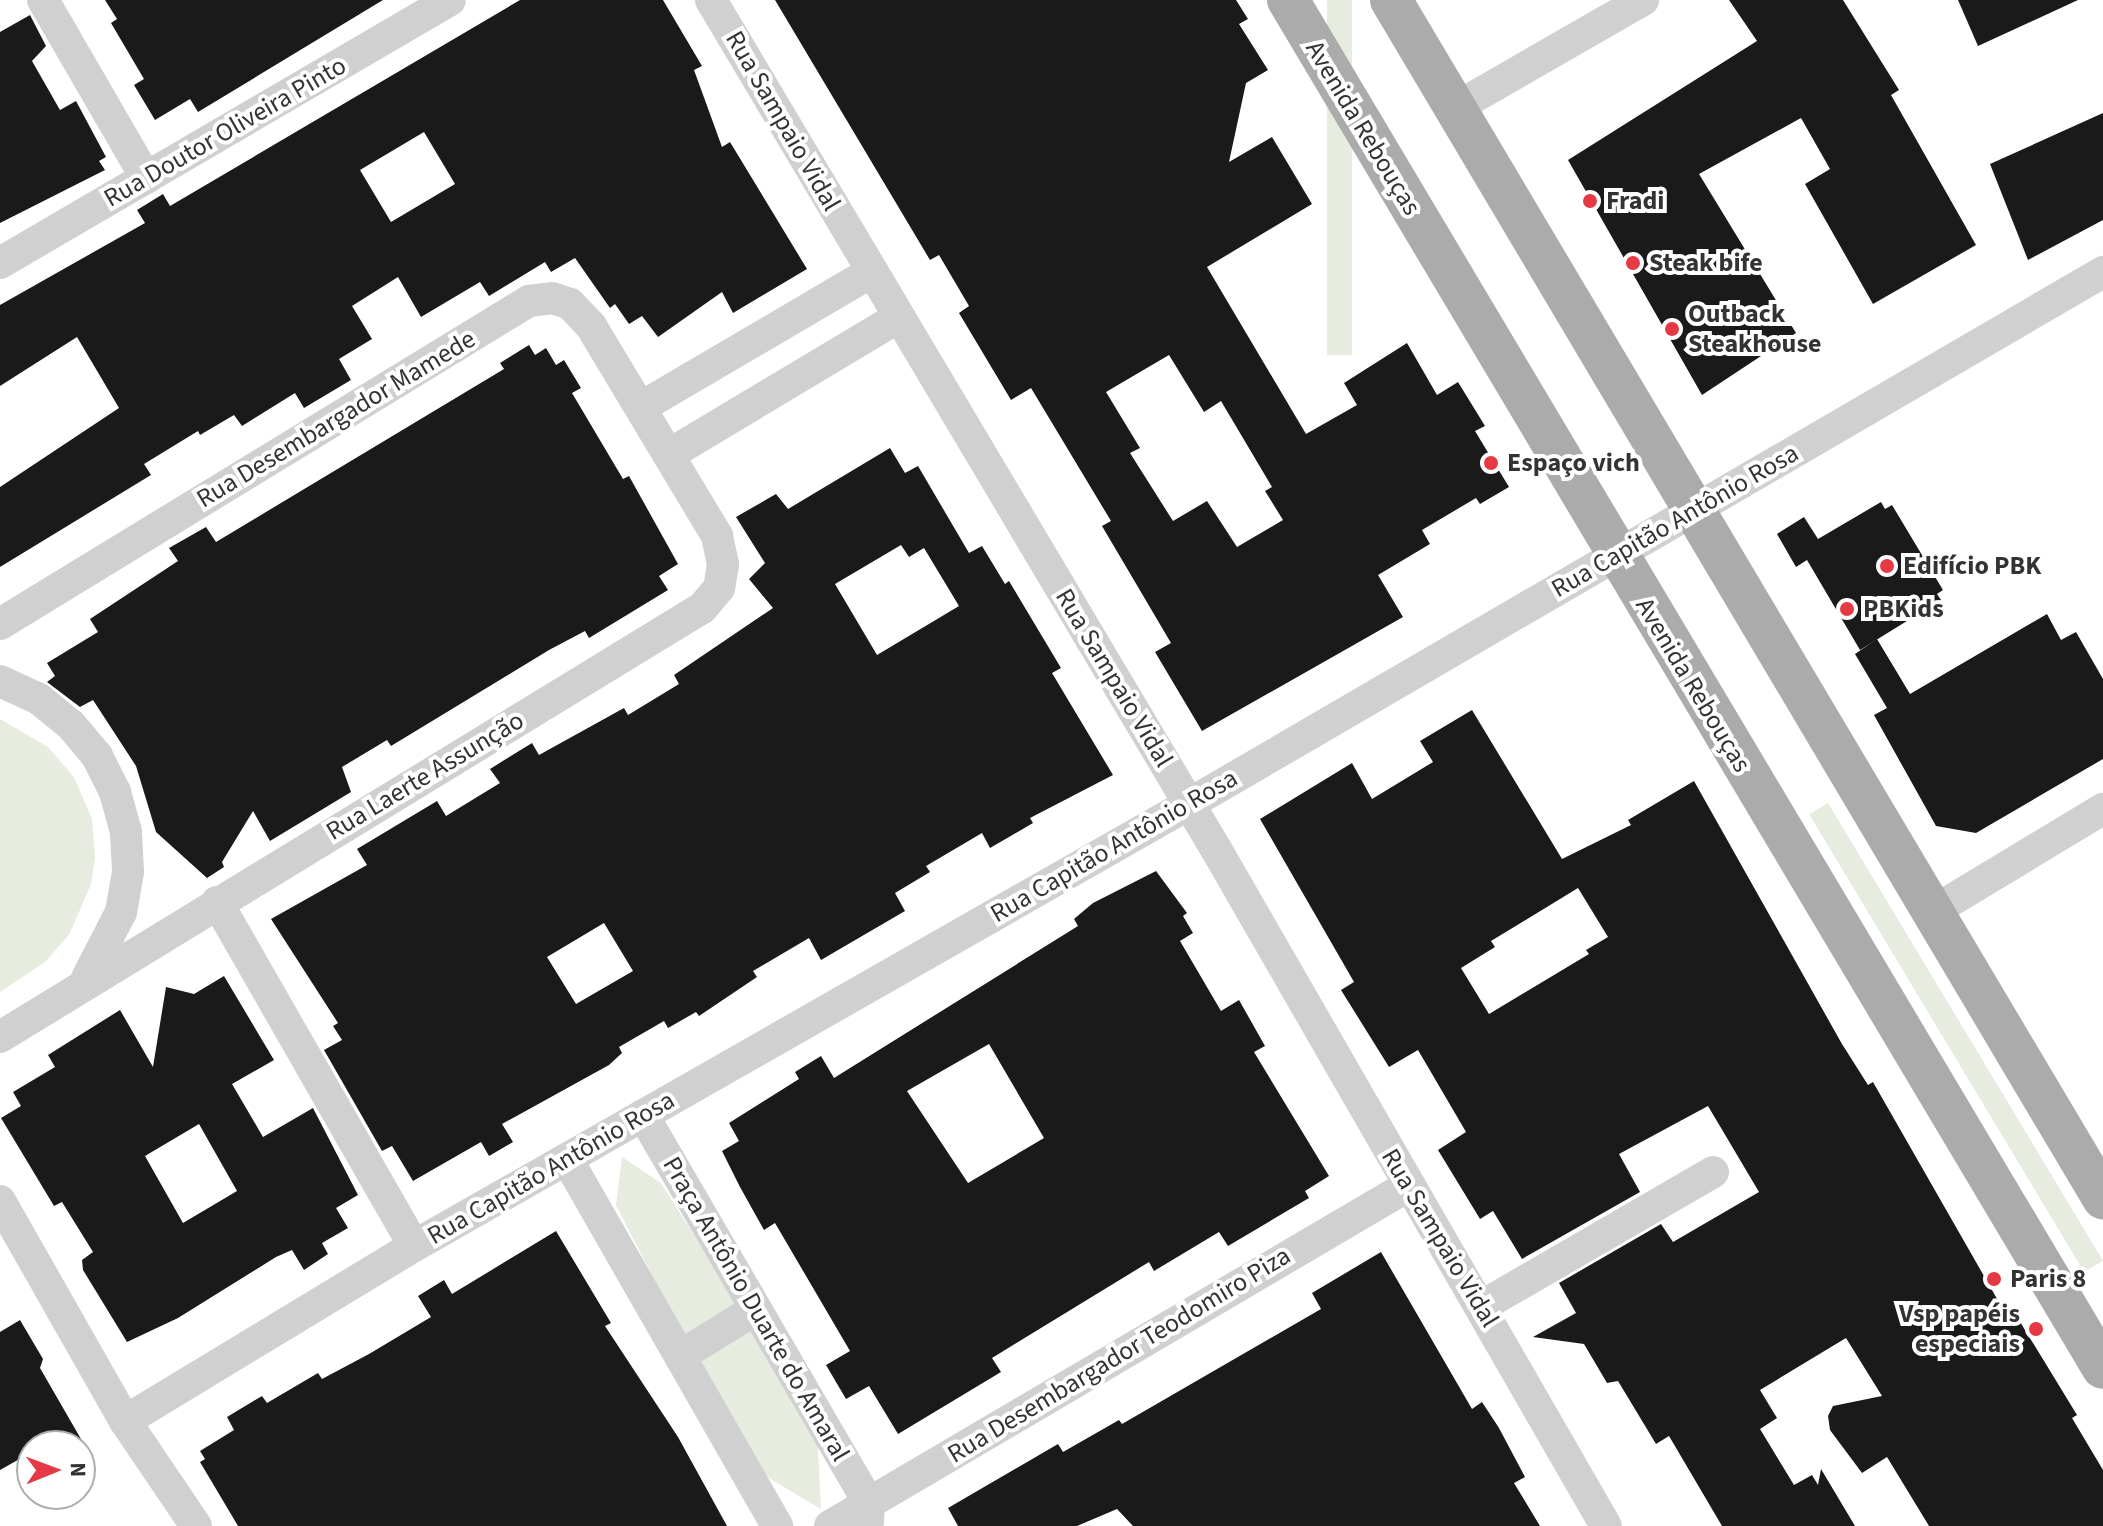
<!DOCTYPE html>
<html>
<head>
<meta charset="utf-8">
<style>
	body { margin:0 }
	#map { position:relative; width:2103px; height:1526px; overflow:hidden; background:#fff; font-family:"Source Sans 3",sans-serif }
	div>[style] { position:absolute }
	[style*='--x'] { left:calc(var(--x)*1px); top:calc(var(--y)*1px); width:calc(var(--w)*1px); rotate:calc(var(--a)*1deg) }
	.green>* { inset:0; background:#e6ecdf; transform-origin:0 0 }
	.building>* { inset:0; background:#1a1a1a }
	.minor>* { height:32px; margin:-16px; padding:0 16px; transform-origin:16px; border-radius:16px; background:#d0d0d0 }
	.major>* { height:42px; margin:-21px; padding:0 21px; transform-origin:21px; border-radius:21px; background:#ababab }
	.dots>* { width:22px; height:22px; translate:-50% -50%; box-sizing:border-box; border:4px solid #fff; border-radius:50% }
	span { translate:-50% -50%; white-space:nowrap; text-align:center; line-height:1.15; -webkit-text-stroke:8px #fff; paint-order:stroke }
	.street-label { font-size:26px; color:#333 }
	.poi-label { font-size:26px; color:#333; font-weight:700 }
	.left { translate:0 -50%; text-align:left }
	.right { translate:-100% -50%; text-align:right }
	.north { position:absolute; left:16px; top:1430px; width:80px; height:80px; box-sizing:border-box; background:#fff; border:2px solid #adadad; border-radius:50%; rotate:89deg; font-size:22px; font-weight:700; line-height:32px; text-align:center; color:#333 }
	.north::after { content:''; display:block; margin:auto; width:28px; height:36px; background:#e63946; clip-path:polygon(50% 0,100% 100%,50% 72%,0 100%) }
</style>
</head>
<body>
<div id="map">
	<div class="green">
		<div style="left:1327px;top:0;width:25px;height:355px"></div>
		<div style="clip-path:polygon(0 719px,48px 747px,74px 777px,92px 819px,95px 858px,91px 884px,69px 935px,45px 962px,0 992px)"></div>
		<div style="left:1828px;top:803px;width:534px;height:22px;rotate:59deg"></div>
		<div style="clip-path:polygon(622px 1157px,661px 1183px,817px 1429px,821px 1509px,764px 1475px,689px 1348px,616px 1205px)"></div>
	</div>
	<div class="building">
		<div style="clip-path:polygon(105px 0,383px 0,198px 112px,190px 99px,155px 120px,134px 85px,144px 79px,111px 23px,117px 19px)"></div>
		<div style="clip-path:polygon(evenodd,520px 0,663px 0,702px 66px,694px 70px,722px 147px,730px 142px,807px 269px,733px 313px,722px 292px,658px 337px,642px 316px,629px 324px,615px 304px,610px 308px,575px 258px,551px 272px,545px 262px,489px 296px,480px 282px,421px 317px,398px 277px,352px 306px,372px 339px,339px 359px,351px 380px,304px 408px,295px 393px,242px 426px,234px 415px,200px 435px,198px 431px,144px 464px,151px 475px,0 567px,0 487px,119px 408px,77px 337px,0 386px,0 305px,145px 223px,137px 210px,163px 194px,170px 206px,520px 0,424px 132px,455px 184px,391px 222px,360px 170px,424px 132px)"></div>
		<div style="clip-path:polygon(evenodd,775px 0,1236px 0,1248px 19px,1239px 24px,1268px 70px,1246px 83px,1229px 162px,1272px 137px,1312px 204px,1207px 267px,1306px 434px,1357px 405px,1344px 383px,1407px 343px,1437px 395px,1458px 382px,1485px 426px,1475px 431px,1509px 487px,1480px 504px,1476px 498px,1422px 530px,1430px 544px,1378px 575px,1403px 617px,1202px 731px,1155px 652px,1171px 643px,1102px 526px,1111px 521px,1031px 388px,1011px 400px,959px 313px,969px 306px,939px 255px,930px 260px,775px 0,1169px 355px,1204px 412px,1221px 401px,1272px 487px,1265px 491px,1283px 520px,1237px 547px,1207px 501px,1173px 521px,1130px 453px,1140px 448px,1106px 392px,1169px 355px)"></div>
		<div style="clip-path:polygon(1729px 0,1843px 0,1899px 90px,1891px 95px,1976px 245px,1873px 304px,1805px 184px,1830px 169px,1801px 118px,1699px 174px,1796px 333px,1702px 395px,1568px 160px,1757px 41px)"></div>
		<div style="clip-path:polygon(1958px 0,2078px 0,1978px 46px)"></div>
		<div style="clip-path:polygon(30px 15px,46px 46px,32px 61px,60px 110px,76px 101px,106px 157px,99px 161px,105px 170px,0 223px,0 32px)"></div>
		<div style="clip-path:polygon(2103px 113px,2103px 220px,2028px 260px,1990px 164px)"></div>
		<div style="clip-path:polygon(529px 345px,535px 355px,546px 348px,556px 365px,564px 360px,581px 388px,572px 393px,623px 479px,629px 476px,678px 564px,659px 576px,668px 590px,589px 638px,585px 631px,549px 650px,391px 746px,387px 740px,342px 767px,351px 792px,270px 841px,253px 811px,222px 862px,224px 867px,207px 878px,156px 832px,136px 766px,93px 700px,80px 707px,47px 682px,55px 676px,47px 663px,98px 632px,90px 619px,178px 561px,169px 548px,206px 527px,216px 542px,504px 369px,500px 363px)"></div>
		<div style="clip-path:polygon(evenodd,890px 448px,905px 473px,918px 466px,969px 553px,982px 546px,1005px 584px,1009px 581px,1061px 668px,1052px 673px,1113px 775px,1030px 818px,1033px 823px,990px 848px,982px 833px,926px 866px,930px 872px,895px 893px,905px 911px,821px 960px,809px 938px,753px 971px,757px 977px,699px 1016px,696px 1012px,668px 1028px,664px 1021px,619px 1047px,622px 1053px,609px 1065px,502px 1124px,513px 1142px,489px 1156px,481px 1142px,413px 1181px,392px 1146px,382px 1151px,324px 1050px,342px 1040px,333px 1026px,338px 1023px,271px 919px,367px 865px,357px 849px,437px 801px,446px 816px,500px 783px,490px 769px,532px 743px,539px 755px,624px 708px,628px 715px,679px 684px,674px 675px,773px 608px,749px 579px,765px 563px,736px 517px,776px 494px,788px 509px,890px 448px,901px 545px,909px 557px,924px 548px,959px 606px,877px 655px,835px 584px,901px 545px,890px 448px,604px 923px,633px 971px,576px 1004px,547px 957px,604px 923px)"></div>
		<div style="clip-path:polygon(1881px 502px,1885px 509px,1892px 505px,1943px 590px,1937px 594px,1941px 600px,1860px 650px,1807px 560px,1796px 567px,1777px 534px,1804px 517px,1818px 539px)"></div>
		<div style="clip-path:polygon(2047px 614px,2061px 640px,2076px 632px,2103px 679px,2103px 759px,1976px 833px,1936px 826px,1874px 715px,1887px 708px,1855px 654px,1877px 639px,1910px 694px)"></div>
		<div style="clip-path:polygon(evenodd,1472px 710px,1562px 859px,1631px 825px,1628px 820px,1694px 781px,1842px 1044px,1868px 1085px,1873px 1082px,2004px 1311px,2011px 1307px,2077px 1415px,2072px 1418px,2103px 1470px,2103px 1526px,1929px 1526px,1887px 1457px,1862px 1473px,1830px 1430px,1828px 1416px,1833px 1406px,1882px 1396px,1846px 1338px,1760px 1390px,1777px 1418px,1760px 1429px,1794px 1485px,1812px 1475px,1818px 1485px,1821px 1469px,1855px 1526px,1722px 1526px,1669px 1436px,1656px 1444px,1618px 1381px,1607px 1383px,1584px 1344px,1533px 1337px,1576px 1313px,1559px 1283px,1661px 1224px,1673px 1242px,1759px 1192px,1708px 1106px,1619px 1154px,1640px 1192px,1522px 1259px,1493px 1211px,1480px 1219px,1438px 1150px,1466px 1132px,1418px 1050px,1389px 1067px,1341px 990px,1354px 982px,1260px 819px,1352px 763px,1372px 799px,1433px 762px,1420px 741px,1472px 710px,1578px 888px,1608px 937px,1586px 950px,1589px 954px,1489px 1014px,1461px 968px,1495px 947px,1491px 941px,1578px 888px)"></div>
		<div style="clip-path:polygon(evenodd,1156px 871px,1187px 913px,1183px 916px,1193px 933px,1180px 941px,1221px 1011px,1239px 1000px,1265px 1046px,1254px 1052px,1329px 1176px,1305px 1191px,1309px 1198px,1228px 1246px,1219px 1232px,1154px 1271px,1149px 1262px,992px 1358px,1001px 1372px,898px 1434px,869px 1386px,846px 1399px,826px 1365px,850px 1351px,775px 1223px,764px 1230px,740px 1187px,722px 1151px,739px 1141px,729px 1123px,799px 1079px,795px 1072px,821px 1056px,834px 1078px,1078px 926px,1074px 919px,1093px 903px,1156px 871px,989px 1044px,1044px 1138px,968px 1183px,907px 1091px,989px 1044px)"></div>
		<div style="clip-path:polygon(evenodd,224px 976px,274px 1060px,232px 1084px,263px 1137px,313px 1108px,358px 1195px,336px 1208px,348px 1228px,322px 1243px,328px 1254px,304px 1270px,292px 1250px,276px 1257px,178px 1318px,127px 1342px,83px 1270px,82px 1260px,93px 1252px,62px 1202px,54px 1206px,1px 1118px,21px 1106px,13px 1092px,55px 1067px,48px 1055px,120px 1010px,153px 1067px,166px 987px,194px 994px,224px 976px,199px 1124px,237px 1191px,183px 1223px,145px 1156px,199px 1124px)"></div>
		<div style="clip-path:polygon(556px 1231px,611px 1323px,605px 1326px,678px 1437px,727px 1526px,238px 1526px,200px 1462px,205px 1459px,200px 1451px,234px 1430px,227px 1417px,262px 1396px,267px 1403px,318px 1373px,322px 1379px,369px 1354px,431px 1317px,418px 1296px,444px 1280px,452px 1294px)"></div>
		<div style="clip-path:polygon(1381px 1252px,1472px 1409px,1482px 1402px,1499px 1428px,1525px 1477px,1514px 1483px,1540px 1526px,1133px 1526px,1117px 1509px,1077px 1526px,958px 1526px,948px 1508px,1058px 1444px,1063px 1452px,1119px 1420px,1122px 1424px,1321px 1309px,1312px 1293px)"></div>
		<div style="clip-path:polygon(20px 1320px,43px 1359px,40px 1368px,85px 1446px,32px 1446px,32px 1452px,0 1470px,0 1332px)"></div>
	</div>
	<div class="minor">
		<div style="--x:43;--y:0;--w:206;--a:59.9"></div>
		<div style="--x:711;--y:0;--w:988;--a:59.26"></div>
		<div style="--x:1216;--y:849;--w:781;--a:60.06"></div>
		<div style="--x:1455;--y:108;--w:217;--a:-29.9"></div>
		<div style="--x:0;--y:263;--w:521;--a:-30.3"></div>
		<div style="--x:643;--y:406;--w:264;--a:-30.4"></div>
		<div style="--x:670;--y:454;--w:267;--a:-30.9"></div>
		<div style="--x:0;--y:624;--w:620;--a:-31.41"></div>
		<div style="--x:529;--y:301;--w:23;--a:-7"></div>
		<div style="--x:552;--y:298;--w:19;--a:18"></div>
		<div style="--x:570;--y:304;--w:30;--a:46"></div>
		<div style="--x:591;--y:326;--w:245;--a:59"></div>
		<div style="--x:717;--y:536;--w:29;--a:78"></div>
		<div style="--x:723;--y:564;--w:24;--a:99"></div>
		<div style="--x:719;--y:588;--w:26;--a:130"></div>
		<div style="--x:702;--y:608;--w:823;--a:148.57"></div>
		<div style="--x:0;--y:681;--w:43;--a:24.8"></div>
		<div style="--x:39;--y:699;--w:41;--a:39.1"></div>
		<div style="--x:71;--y:725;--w:40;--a:50"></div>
		<div style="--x:97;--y:756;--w:40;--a:63.4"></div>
		<div style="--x:115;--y:792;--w:41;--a:74.6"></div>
		<div style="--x:126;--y:832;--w:40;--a:87.1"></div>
		<div style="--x:128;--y:872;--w:41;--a:99.9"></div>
		<div style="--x:121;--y:912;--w:74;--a:117.3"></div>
		<div style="--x:217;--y:902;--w:396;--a:60.2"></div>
		<div style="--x:1932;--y:912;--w:200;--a:-31.1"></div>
		<div style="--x:643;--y:1115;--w:449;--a:59.8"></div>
		<div style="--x:869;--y:1503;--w:20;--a:93"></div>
		<div style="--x:567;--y:1159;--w:423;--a:60.2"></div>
		<div style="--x:0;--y:1201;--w:253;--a:60.4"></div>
		<div style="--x:125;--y:1421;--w:127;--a:55.9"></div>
		<div style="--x:1482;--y:1306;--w:267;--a:-30.1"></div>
		<div style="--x:680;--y:1356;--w:89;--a:-31.7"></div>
		<div style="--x:125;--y:1421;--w:338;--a:-31.2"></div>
		<div style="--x:414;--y:1246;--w:892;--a:-29.7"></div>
		<div style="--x:1189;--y:804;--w:1058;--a:-30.2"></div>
		<div style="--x:830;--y:1526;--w:671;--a:-30.47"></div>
	</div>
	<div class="major">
		<div style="--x:1288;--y:0;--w:1592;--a:59.22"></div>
		<div style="--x:1391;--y:0;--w:1394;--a:59.28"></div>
	</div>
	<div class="dots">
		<div style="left:1590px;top:201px;background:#e63946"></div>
		<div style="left:1633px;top:263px;background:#e63946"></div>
		<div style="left:1672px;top:329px;background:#e63946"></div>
		<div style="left:1491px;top:463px;background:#e63946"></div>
		<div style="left:1887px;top:566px;background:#e63946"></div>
		<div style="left:1847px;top:609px;background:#e63946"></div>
		<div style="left:1994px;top:1279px;background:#e63946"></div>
		<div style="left:2036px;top:1329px;background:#e63946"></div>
	</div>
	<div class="street-label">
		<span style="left:783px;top:121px;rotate:60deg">Rua Sampaio Vidal</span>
		<span style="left:1363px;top:128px;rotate:59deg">Avenida Rebouças</span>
		<span style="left:225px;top:132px;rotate:-30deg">Rua Doutor Oliveira Pinto</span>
		<span style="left:336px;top:419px;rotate:-31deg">Rua Desembargador Mamede</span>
		<span style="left:1675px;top:521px;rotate:-30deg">Rua Capitão Antônio Rosa</span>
		<span style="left:1114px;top:678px;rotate:59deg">Rua Sampaio Vidal</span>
		<span style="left:1693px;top:685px;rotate:59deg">Avenida Rebouças</span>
		<span style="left:425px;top:776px;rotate:-31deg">Rua Laerte Assunção</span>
		<span style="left:1114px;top:846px;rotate:-30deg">Rua Capitão Antônio Rosa</span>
		<span style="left:551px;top:1168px;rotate:-30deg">Rua Capitão Antônio Rosa</span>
		<span style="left:1440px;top:1238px;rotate:59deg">Rua Sampaio Vidal</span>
		<span style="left:756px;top:1309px;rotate:60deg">Praça Antônio Duarte do Amaral</span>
		<span style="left:1119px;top:1355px;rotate:-31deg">Rua Desembargador Teodomiro Piza</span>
	</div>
	<div class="poi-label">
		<span class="left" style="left:1606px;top:201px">Fradi</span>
		<span class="left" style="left:1649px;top:263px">Steak bife</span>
		<span class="left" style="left:1688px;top:329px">Outback<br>Steakhouse</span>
		<span class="left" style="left:1507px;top:463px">Espaço vich</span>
		<span class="left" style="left:1903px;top:566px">Edifício PBK</span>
		<span class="left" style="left:1863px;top:609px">PBKids</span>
		<span class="left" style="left:2010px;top:1279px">Paris 8</span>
		<span class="right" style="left:2020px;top:1329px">Vsp papéis<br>especiais</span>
	</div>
	<div class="north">N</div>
</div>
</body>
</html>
